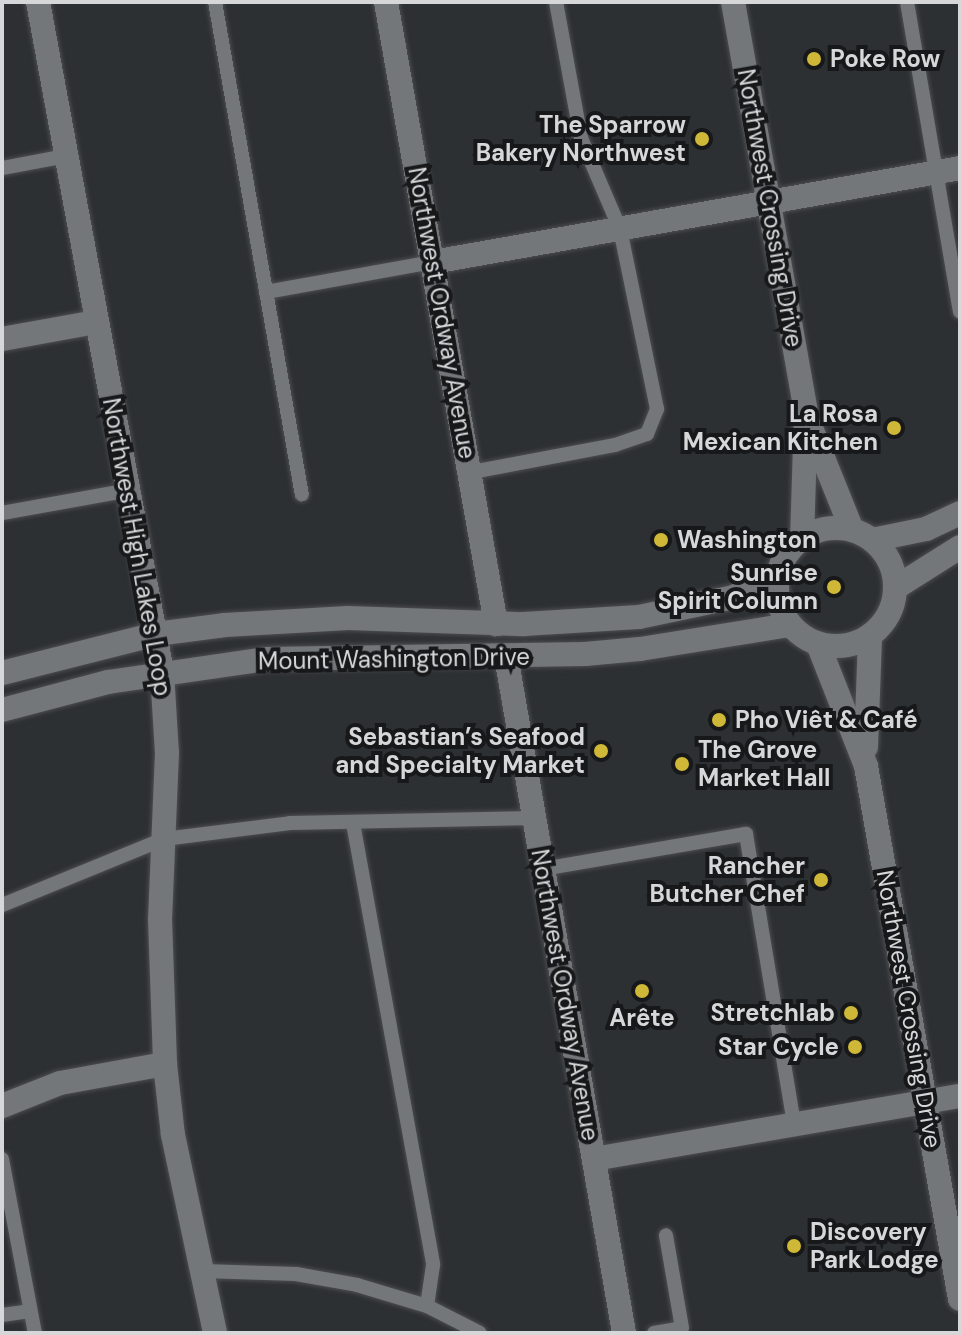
<!DOCTYPE html>
<html>
<head>
<meta charset="utf-8">
<style>
	body { margin:0 }
	#map { position:relative; width:962px; height:1335px; overflow:hidden; background:#2d3033; font-family:"DM Sans",sans-serif }
	div>[style] { position:absolute }
	[style*='--x'] { left:calc(var(--x)*1px); top:calc(var(--y)*1px); width:calc(var(--w)*1px); rotate:calc(var(--a)*1deg) }
	.roads { filter:drop-shadow(0 0 2px #4c4d50) drop-shadow(0 0 2px #4c4d50) }
	.lane>* { height:14px; margin:-7px; padding:0 7px; transform-origin:7px; border-radius:7px; background:#74777a }
	.street>* { height:24px; margin:-12px; padding:0 12px; transform-origin:12px; border-radius:12px; background:#74777a }
	.secondary>* { height:24px; margin:-12px; padding:0 12px; transform-origin:12px; border-radius:12px; background:#74777a }
	.secondary>.ring { margin:-12px; padding:0; box-sizing:content-box; background:none; border:24px solid #74777a; border-radius:50% }
	.dots>* { width:22px; height:22px; translate:-50% -50%; box-sizing:border-box; border:4px solid #171819; border-radius:50% }
	span { translate:-50% -50%; white-space:nowrap; text-align:center; line-height:1.15; -webkit-text-stroke:8px #171819; paint-order:stroke }
	.poi-label { font-size:24px; color:#d6d7d9; font-weight:700 }
	.left { translate:0 -50%; text-align:left }
	.right { translate:-100% -50%; text-align:right }
	.street-label { font-size:24px; color:#d6d7d9 }
	.frame { position:absolute; inset:0; border:4px solid #d6d7d9; pointer-events:none }
</style>
</head>
<body>
<div id="map">
	<div class="roads">
		<div class="lane">
			<div style="--x:215;--y:2;--w:500;--a:80"></div>
			<div style="--x:907;--y:2;--w:314;--a:80.3"></div>
			<div style="--x:2;--y:168;--w:65;--a:-10.6"></div>
			<div style="--x:266;--y:292;--w:170;--a:-10.2"></div>
			<div style="--x:472;--y:472;--w:146;--a:-10.7"></div>
			<div style="--x:615;--y:445;--w:34;--a:-19"></div>
			<div style="--x:647;--y:434;--w:27;--a:-68"></div>
			<div style="--x:657;--y:409;--w:184;--a:-101.6"></div>
			<div style="--x:620;--y:229;--w:99;--a:-113.2"></div>
			<div style="--x:581;--y:138;--w:138;--a:-100.4"></div>
			<div style="--x:2;--y:513;--w:130;--a:-10.2"></div>
			<div style="--x:353;--y:823;--w:449;--a:79.7"></div>
			<div style="--x:433;--y:1265;--w:41;--a:98.3"></div>
			<div style="--x:543;--y:869;--w:206;--a:-9.8"></div>
			<div style="--x:746;--y:834;--w:294;--a:80.6"></div>
			<div style="--x:2;--y:905;--w:175;--a:-22.2"></div>
			<div style="--x:164;--y:839;--w:127;--a:-7.2"></div>
			<div style="--x:290;--y:823;--w:244;--a:-1.2"></div>
			<div style="--x:2;--y:1159;--w:177;--a:79.3"></div>
			<div style="--x:203;--y:1271;--w:93;--a:1.8"></div>
			<div style="--x:296;--y:1274;--w:62;--a:10.2"></div>
			<div style="--x:357;--y:1285;--w:73;--a:16.7"></div>
			<div style="--x:427;--y:1306;--w:59;--a:27"></div>
			<div style="--x:2;--y:1315;--w:28;--a:-8"></div>
			<div style="--x:654;--y:1333;--w:28;--a:-10"></div>
			<div style="--x:682;--y:1328;--w:94;--a:-99.8"></div>
		</div>
		<div class="street">
			<div style="--x:38;--y:2;--w:681;--a:79.51"></div>
			<div style="--x:162;--y:672;--w:81;--a:86.5"></div>
			<div style="--x:167;--y:753;--w:166;--a:92.4"></div>
			<div style="--x:160;--y:919;--w:145;--a:88"></div>
			<div style="--x:165;--y:1064;--w:71;--a:83.6"></div>
			<div style="--x:173;--y:1135;--w:202;--a:78"></div>
			<div style="--x:386;--y:2;--w:632;--a:79.97"></div>
			<div style="--x:433;--y:262;--w:535;--a:-10.11"></div>
			<div style="--x:2;--y:339;--w:96;--a:-10.3"></div>
			<div style="--x:506;--y:656;--w:687;--a:80.11"></div>
			<div style="--x:2;--y:1106;--w:62;--a:-21.6"></div>
			<div style="--x:60;--y:1083;--w:107;--a:-10.3"></div>
			<div style="--x:594;--y:1159;--w:371;--a:-9.8"></div>
		</div>
		<div class="secondary">
			<div style="--x:733;--y:2;--w:417;--a:79.9"></div>
			<div style="--x:806;--y:413;--w:125;--a:91.8"></div>
			<div style="--x:811;--y:428;--w:110;--a:68.1"></div>
			<div class="ring" style="left:777px;top:528px;width:94px;height:94px"></div>
			<div style="--x:872;--y:540;--w:55;--a:-11.5"></div>
			<div style="--x:926;--y:529;--w:38;--a:-25"></div>
			<div style="--x:895;--y:588;--w:77;--a:-32.2"></div>
			<div style="--x:818;--y:644;--w:131;--a:68.5"></div>
			<div style="--x:866;--y:766;--w:541;--a:80"></div>
			<div style="--x:2;--y:673;--w:159;--a:-14.2"></div>
			<div style="--x:156;--y:634;--w:70;--a:-7.4"></div>
			<div style="--x:225;--y:625;--w:123;--a:-3.3"></div>
			<div style="--x:348;--y:618;--w:176;--a:2"></div>
			<div style="--x:524;--y:624;--w:115;--a:-3.5"></div>
			<div style="--x:639;--y:617;--w:97;--a:-11.9"></div>
			<div style="--x:734;--y:597;--w:50;--a:-27.6"></div>
			<div style="--x:2;--y:710;--w:110;--a:-14.8"></div>
			<div style="--x:108;--y:682;--w:159;--a:-8.3"></div>
			<div style="--x:265;--y:659;--w:320;--a:-0.9"></div>
			<div style="--x:585;--y:654;--w:55;--a:-5.2"></div>
			<div style="--x:640;--y:649;--w:152;--a:-9.1"></div>
			<div style="--x:866;--y:747;--w:111;--a:-87.9"></div>
		</div>
	</div>
	<div class="dots">
		<div style="left:814px;top:59px;background:#cfb837"></div>
		<div style="left:702px;top:139px;background:#cfb837"></div>
		<div style="left:894px;top:428px;background:#cfb837"></div>
		<div style="left:661px;top:540px;background:#cfb837"></div>
		<div style="left:834px;top:587px;background:#cfb837"></div>
		<div style="left:719px;top:720px;background:#cfb837"></div>
		<div style="left:601px;top:751px;background:#cfb837"></div>
		<div style="left:682px;top:764px;background:#cfb837"></div>
		<div style="left:821px;top:880px;background:#cfb837"></div>
		<div style="left:642px;top:991px;background:#cfb837"></div>
		<div style="left:851px;top:1013px;background:#cfb837"></div>
		<div style="left:855px;top:1047px;background:#cfb837"></div>
		<div style="left:794px;top:1246px;background:#cfb837"></div>
	</div>
	<div class="poi-label">
		<span class="left" style="left:830px;top:59px">Poke Row</span>
		<span class="right" style="left:686px;top:139px">The Sparrow<br>Bakery Northwest</span>
		<span class="right" style="left:878px;top:428px">La Rosa<br>Mexican Kitchen</span>
		<span class="left" style="left:677px;top:540px">Washington</span>
		<span class="right" style="left:818px;top:587px">Sunrise<br>Spirit Column</span>
		<span class="left" style="left:735px;top:720px">Pho Viêt &amp; Café</span>
		<span class="right" style="left:585px;top:751px">Sebastian’s Seafood<br>and Specialty Market</span>
		<span class="left" style="left:698px;top:764px">The Grove<br>Market Hall</span>
		<span class="right" style="left:805px;top:880px">Rancher<br>Butcher Chef</span>
		<span class="right" style="left:835px;top:1013px">Stretchlab</span>
		<span style="left:642px;top:1018px">Arête</span>
		<span class="right" style="left:839px;top:1047px">Star Cycle</span>
		<span class="left" style="left:810px;top:1246px">Discovery<br>Park Lodge</span>
	</div>
	<div class="street-label">
		<span style="left:770px;top:208px;rotate:80deg">Northwest Crossing Drive</span>
		<span style="left:442px;top:313px;rotate:80deg">Northwest Ordway Avenue</span>
		<span style="left:137px;top:547px;rotate:80deg">Northwest High Lakes Loop</span>
		<span style="left:394px;top:659px;rotate:-1deg">Mount Washington Drive</span>
		<span style="left:565px;top:995px;rotate:80deg">Northwest Ordway Avenue</span>
		<span style="left:909px;top:1009px;rotate:80deg">Northwest Crossing Drive</span>
	</div>
	<div class="frame"></div>
</div>
</body>
</html>
